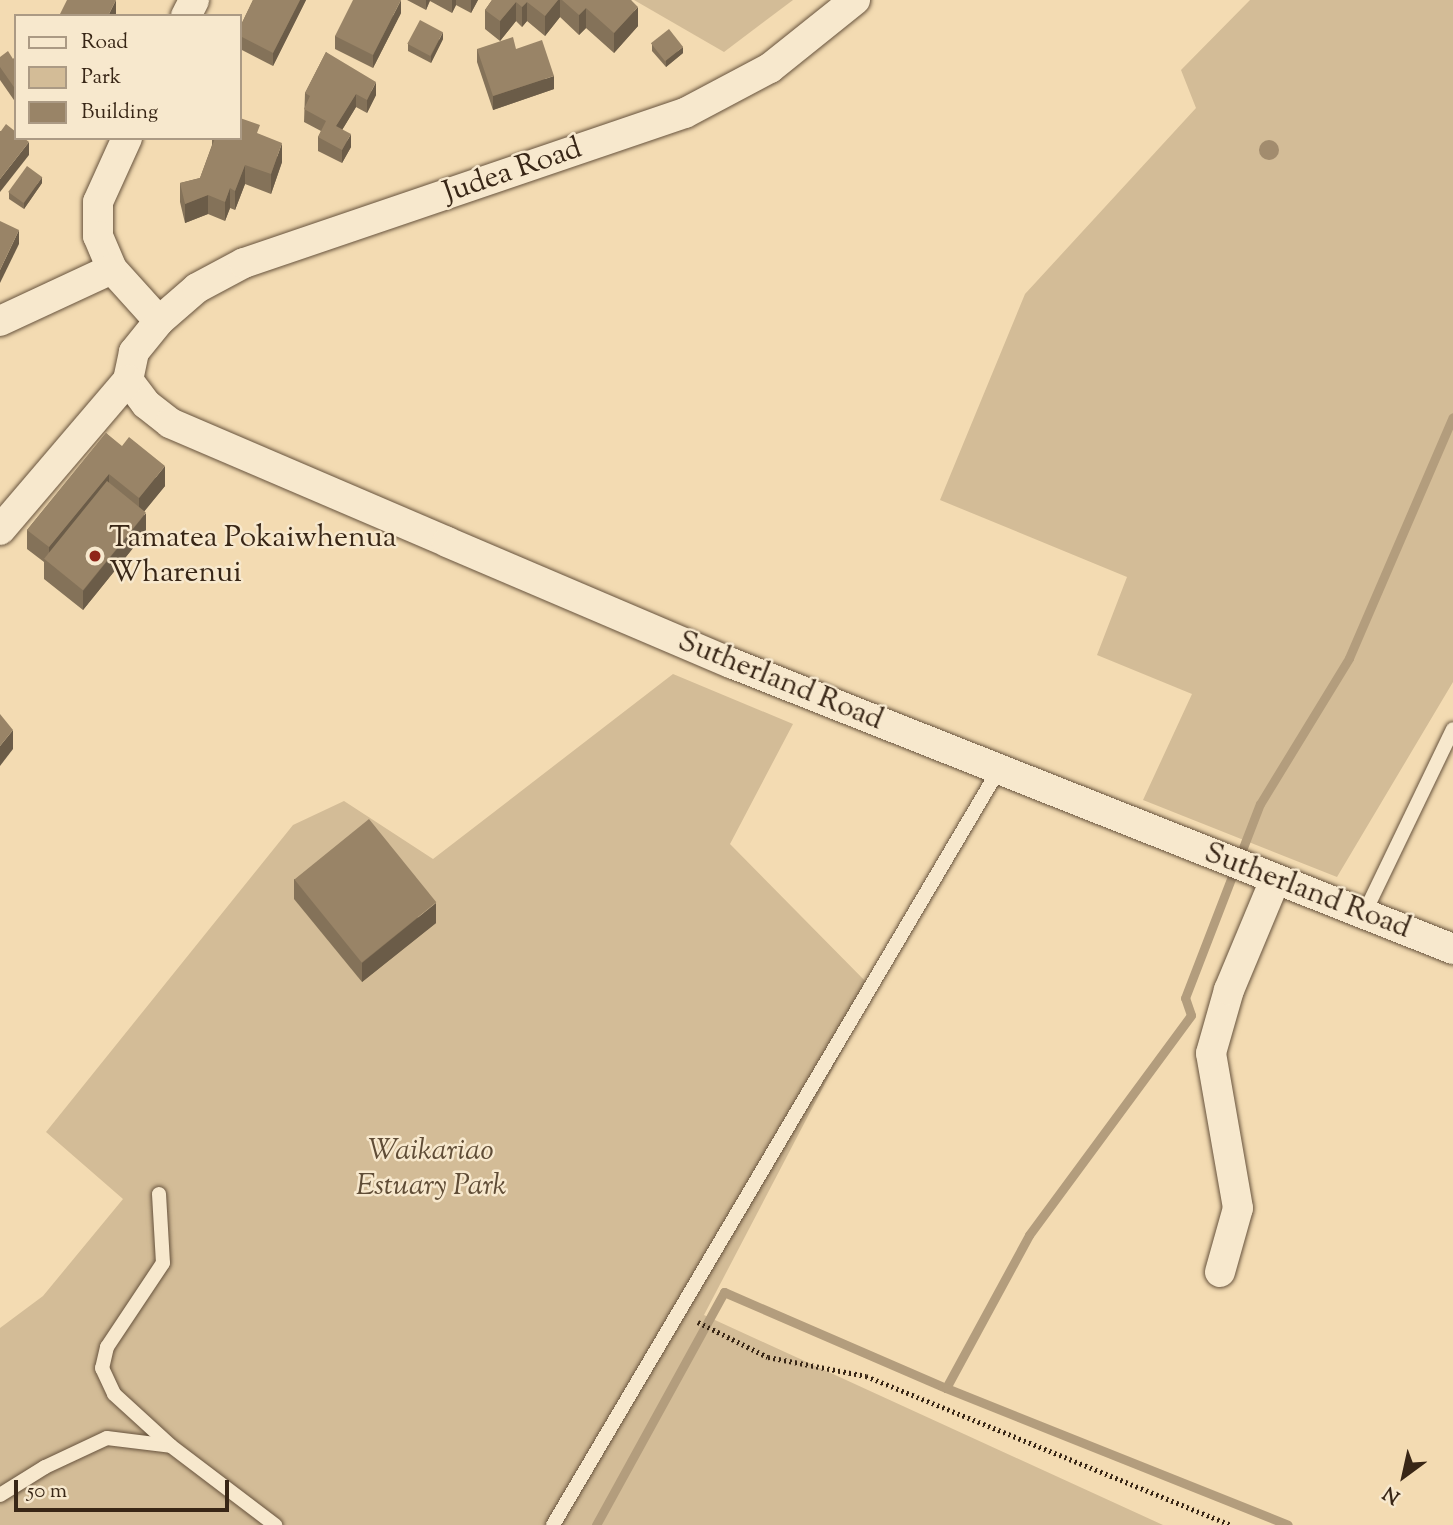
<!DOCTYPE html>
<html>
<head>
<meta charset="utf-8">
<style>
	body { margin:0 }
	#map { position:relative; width:1453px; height:1525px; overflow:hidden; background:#f3dbb2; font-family:"Sorts Mill Goudy",serif }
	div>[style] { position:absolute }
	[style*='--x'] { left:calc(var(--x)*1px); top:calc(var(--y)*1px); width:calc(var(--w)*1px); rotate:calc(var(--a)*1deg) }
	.green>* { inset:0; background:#d3bc97 }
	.stream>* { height:9px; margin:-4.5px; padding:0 4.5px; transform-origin:4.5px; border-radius:4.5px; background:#b39d7d }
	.path>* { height:4.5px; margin-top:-2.25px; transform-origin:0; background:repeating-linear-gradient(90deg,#382616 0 2px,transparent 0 5.5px) }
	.roads { filter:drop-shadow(0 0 2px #67533d) drop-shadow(0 0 2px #67533d) }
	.lane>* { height:14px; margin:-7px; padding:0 7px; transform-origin:7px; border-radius:7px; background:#f7e8cd }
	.street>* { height:30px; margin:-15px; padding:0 15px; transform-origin:15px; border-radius:15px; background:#f7e8cd }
	.trees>* { width:20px; height:20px; margin:-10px; border-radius:50%; background:#a28c6e }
	.wall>* { inset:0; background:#847259 }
	.shaded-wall>* { inset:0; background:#6b5c48 }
	.building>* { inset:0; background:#998467; transform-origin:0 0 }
	.dots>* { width:19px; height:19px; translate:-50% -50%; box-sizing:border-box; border:4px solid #f7e8cd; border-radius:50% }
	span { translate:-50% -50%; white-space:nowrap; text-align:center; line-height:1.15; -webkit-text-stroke:5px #f7e8cd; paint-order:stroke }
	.street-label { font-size:30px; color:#382616 }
	.poi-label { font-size:30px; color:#382616 }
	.left { translate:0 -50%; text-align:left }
	.park-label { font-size:30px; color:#5f4c36; font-style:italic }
	.legend { position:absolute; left:14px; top:14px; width:228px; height:126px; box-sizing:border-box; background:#f7e8cd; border:2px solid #ab9a84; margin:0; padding:9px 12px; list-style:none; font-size:21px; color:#382616 }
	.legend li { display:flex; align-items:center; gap:14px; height:35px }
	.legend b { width:35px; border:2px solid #ab9a84 }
	.north { position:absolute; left:1369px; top:1441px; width:70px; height:70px; -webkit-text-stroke:5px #f7e8cd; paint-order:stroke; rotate:213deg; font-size:19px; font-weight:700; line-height:28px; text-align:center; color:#382616 }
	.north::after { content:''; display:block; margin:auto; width:24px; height:32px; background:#382616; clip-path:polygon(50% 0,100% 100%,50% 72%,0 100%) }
	.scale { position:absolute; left:14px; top:1480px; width:215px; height:32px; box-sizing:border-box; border:4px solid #382616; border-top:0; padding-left:9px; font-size:21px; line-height:24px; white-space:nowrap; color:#382616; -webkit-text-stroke:5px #f7e8cd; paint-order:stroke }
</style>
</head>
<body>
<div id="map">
	<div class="green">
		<div style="clip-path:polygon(634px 0,793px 0,724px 52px)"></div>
		<div style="clip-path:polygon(1250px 0,1453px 0,1453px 682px,1337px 877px,1143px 800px,1192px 694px,1097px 655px,1127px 577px,940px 500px,1025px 294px,1196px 108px,1181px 70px)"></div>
		<div style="clip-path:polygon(673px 674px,793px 724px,730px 844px,874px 990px,704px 1315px,1163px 1525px,0 1525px,0 1328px,43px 1296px,123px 1199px,46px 1132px,293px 825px,344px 801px,433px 859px)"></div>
	</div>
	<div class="stream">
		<div style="--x:946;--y:1388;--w:174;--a:-61.5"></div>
		<div style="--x:1029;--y:1235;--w:273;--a:-53.6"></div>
		<div style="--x:1191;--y:1015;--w:18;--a:-109"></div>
		<div style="--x:1185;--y:998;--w:208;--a:-68.9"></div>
		<div style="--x:1260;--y:804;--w:171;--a:-58.6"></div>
		<div style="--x:1349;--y:658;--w:262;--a:-66.7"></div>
		<div style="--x:596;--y:1525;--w:266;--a:-61.2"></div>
		<div style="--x:724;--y:1292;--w:242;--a:23.4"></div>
		<div style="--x:946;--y:1388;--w:368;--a:21.8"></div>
	</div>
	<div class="path">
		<div style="--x:698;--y:1322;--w:78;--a:26.6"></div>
		<div style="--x:768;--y:1357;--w:100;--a:11"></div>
		<div style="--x:866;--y:1376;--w:394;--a:22.2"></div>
	</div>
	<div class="roads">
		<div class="lane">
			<div style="--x:1364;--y:914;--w:205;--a:-64.3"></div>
			<div style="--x:159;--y:1194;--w:69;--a:86.7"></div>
			<div style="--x:163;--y:1263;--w:101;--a:123.7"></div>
			<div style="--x:107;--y:1347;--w:22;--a:103"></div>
			<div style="--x:102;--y:1368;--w:29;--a:65"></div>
			<div style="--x:114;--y:1394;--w:77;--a:42.4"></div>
			<div style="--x:0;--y:1495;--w:53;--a:-31.9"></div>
			<div style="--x:45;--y:1467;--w:68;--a:-25.1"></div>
			<div style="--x:107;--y:1438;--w:64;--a:7.1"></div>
			<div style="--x:171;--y:1446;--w:131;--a:37.2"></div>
			<div style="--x:553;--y:1525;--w:876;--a:-59.45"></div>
		</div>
		<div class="street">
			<div style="--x:186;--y:16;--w:18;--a:-63"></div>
			<div style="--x:127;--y:138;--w:70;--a:114.4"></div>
			<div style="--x:98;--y:202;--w:34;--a:90"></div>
			<div style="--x:98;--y:236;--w:36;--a:67"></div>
			<div style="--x:112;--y:269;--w:70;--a:47.9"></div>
			<div style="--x:159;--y:321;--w:40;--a:129"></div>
			<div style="--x:134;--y:352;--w:29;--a:102"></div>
			<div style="--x:0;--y:321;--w:123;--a:-24.9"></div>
			<div style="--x:159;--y:321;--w:50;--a:-41"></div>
			<div style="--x:197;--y:288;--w:53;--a:-28"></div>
			<div style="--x:244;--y:263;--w:466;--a:-18.8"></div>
			<div style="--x:685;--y:113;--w:96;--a:-27.9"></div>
			<div style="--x:770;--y:68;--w:109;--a:-38.7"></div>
			<div style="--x:128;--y:380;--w:30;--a:53"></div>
			<div style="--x:146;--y:404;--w:31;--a:38"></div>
			<div style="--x:170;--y:423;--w:301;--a:23.2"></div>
			<div style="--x:447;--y:542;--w:309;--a:23.1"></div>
			<div style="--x:731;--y:663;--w:777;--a:21.61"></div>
			<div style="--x:0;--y:530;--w:197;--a:-49.5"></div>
			<div style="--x:1220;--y:1272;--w:66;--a:-74.3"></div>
			<div style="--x:1238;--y:1208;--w:157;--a:-99.9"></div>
			<div style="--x:1211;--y:1053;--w:66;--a:-74.1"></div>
			<div style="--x:1229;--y:990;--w:119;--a:-67.3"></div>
		</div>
	</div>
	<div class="trees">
		<div style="left:1269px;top:150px"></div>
	</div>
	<div class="wall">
		<div style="clip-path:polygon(253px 0,306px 0,273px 66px,240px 49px,240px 27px)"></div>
		<div style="clip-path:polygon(407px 0,478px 0,471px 13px,456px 5px,452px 13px,430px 1px,426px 10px)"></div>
		<div style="clip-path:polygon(492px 0,631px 0,638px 26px,614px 53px,586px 28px,579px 35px,560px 17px,545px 36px,527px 21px,522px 27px,516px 21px,500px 41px,485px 29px,485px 10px)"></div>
		<div style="clip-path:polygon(401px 13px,373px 68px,335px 49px,335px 36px)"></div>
		<div style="clip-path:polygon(443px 39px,431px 63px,408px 51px,408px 44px)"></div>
		<div style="clip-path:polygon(652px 44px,683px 53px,666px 67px,652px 51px)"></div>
		<div style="clip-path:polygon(477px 49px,516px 49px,554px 89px,493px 110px,477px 62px)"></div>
		<div style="clip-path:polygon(326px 52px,376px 95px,367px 113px,356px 107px,342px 130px,351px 147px,342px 163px,318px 151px,318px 137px,321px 131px,304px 122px,305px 93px)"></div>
		<div style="clip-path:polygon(0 57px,13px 59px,16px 57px,16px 103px,0 80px)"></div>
		<div style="clip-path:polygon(260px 135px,282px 162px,271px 194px,245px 184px,235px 210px,230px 208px,225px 221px,208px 214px,185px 223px,180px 202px,180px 183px,200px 178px,212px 145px,212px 138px,240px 138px)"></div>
		<div style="clip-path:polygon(42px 183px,24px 209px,9px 199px,9px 192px)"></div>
		<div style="clip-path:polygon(106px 433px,165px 486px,144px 511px,146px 532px,83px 610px,44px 579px,44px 562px,27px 549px,27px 530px)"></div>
		<div style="clip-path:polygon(294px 879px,436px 923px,362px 982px,294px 899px)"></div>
	</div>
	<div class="shaded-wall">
		<div style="clip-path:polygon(116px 0,116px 14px,115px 16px,108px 16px)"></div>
		<div style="clip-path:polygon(300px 0,306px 0,273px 66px,273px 53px)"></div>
		<div style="clip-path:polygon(401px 0,401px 13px,373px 68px,373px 55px)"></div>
		<div style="clip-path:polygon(426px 0,430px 0,426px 10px)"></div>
		<div style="clip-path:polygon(452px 0,456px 0,456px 5px,452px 13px)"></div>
		<div style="clip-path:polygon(471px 0,478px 0,471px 13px)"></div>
		<div style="clip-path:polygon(558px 0,560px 0,560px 17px,545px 36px,545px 16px)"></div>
		<div style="clip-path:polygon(516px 2px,516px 21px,500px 41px,500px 21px)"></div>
		<div style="clip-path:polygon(527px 2px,527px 21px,522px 27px,522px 7px)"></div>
		<div style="clip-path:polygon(638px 7px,638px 26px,614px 53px,614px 33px)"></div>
		<div style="clip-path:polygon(586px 8px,586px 28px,579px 35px,579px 15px)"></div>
		<div style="clip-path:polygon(443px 32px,443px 39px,431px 63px,431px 56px)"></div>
		<div style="clip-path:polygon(683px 47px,683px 53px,666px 67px,666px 60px)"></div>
		<div style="clip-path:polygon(554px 76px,554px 89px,493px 110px,493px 96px)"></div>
		<div style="clip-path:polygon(376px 82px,376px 95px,367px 113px,367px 100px)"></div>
		<div style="clip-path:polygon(356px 94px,356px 107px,336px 140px,336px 126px)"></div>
		<div style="clip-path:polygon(351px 134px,351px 147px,342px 163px,342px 150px)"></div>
		<div style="clip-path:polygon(29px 142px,29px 155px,0 192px,0 179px)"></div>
		<div style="clip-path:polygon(282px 143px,282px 162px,271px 194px,271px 174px)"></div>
		<div style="clip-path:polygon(245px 165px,245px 184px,235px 210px,235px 191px)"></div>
		<div style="clip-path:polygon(42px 177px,42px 183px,24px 209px,24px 203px)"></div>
		<div style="clip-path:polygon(230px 188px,230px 208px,225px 221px,225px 202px)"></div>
		<div style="clip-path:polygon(208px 195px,208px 214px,185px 223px,185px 204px)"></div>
		<div style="clip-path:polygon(19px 230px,19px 244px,0 283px,0 270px)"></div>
		<div style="clip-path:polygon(165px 466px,165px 486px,139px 518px,139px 498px)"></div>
		<div style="clip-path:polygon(109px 474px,109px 493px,49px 563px,49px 547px)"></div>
		<div style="clip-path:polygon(146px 513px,146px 532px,83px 610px,83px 591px)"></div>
		<div style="clip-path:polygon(13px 730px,13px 749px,0 766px,0 746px)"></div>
		<div style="clip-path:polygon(436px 903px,436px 923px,362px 982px,362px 963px)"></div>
	</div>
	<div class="building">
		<div style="clip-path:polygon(67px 0,116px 0,108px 16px,59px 16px)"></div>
		<div style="clip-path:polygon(253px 0,300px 0,273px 53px,240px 36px,240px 27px)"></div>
		<div style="clip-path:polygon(353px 0,401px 0,373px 55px,335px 36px)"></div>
		<div style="clip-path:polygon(492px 0,558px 0,545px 16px,527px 2px,522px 7px,516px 2px,500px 21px,485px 10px)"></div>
		<div style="clip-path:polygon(562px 0,631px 0,638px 7px,614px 33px,586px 8px,579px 15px)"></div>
		<div style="left:420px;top:20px;width:26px;height:27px;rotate:28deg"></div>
		<div style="left:669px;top:29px;width:23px;height:23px;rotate:52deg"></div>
		<div style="clip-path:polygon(513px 37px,516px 49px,542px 40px,554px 76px,493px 96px,477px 49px)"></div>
		<div style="clip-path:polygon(8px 51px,13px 59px,16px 57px,16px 90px,0 67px,0 57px)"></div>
		<div style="clip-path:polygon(326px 52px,376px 82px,367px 100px,356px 94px,336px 126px,351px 134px,342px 150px,318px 137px,326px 121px,304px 109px,310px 96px,305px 93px)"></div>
		<div style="clip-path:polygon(240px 118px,260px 125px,257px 133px,282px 143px,271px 174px,245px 165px,235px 191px,230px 188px,225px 202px,208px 195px,185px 204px,180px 183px,200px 178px,215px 138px,240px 138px)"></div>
		<div style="clip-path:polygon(6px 124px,16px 132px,16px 138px,24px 138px,29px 142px,0 179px,0 131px,1px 131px)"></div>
		<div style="left:27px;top:166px;width:19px;height:32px;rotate:36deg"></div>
		<div style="clip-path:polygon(0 221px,19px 230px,0 270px)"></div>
		<div style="clip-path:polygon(106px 433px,122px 446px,129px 437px,165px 466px,139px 498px,109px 474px,49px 547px,27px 530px)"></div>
		<div style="left:107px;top:481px;width:50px;height:100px;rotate:39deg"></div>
		<div style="clip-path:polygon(0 714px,13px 730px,0 746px)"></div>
		<div style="left:369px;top:819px;width:107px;height:96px;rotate:51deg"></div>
	</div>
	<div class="dots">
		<div style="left:95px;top:556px;background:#8f2418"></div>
	</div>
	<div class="street-label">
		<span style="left:513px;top:172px;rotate:-19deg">Judea Road</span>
		<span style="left:780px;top:682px;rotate:22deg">Sutherland Road</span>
		<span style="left:1307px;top:892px;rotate:21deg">Sutherland Road</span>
	</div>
	<div class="poi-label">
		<span class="left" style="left:109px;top:556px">Tamatea Pokaiwhenua<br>Wharenui</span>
	</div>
	<div class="park-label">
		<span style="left:431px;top:1169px">Waikariao<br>Estuary Park</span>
	</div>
	<ul class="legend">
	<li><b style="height:9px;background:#f7e8cd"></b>Road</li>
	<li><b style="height:19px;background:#d3bc97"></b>Park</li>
	<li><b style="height:19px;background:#998467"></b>Building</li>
	</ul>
	<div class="north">N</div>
	<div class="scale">50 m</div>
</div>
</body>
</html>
